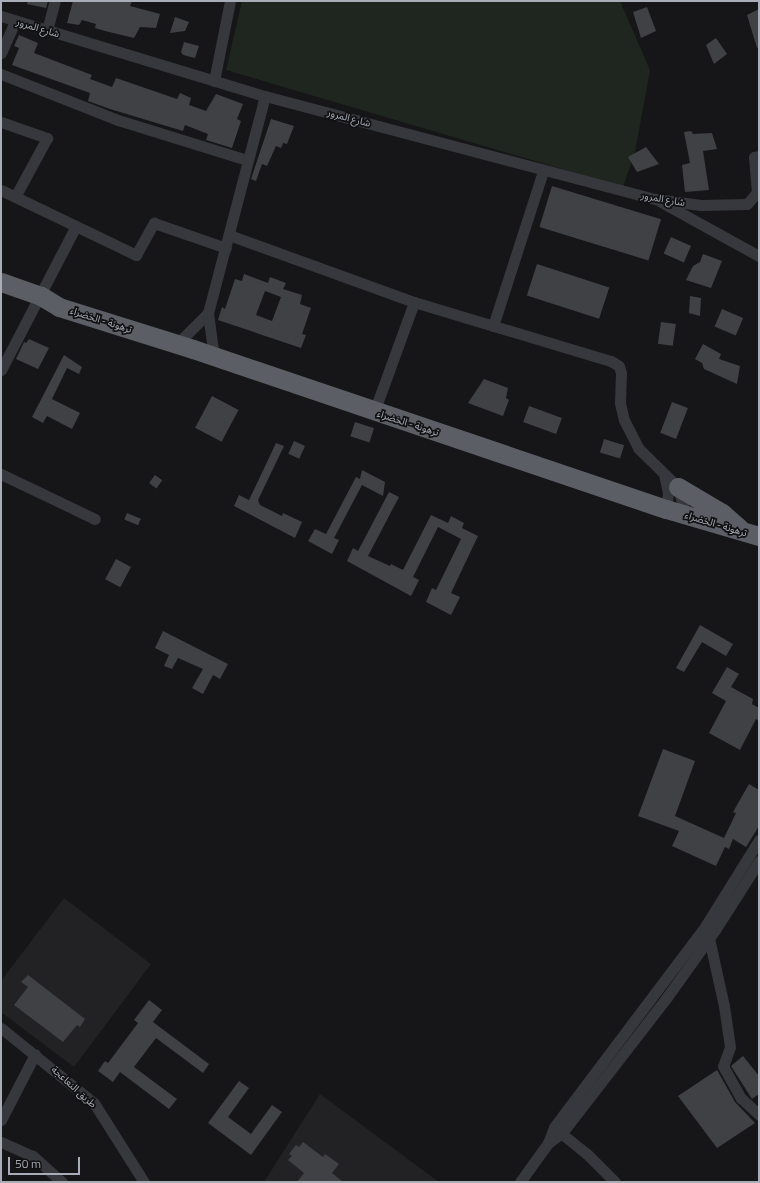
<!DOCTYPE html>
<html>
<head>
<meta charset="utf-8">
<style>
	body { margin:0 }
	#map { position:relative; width:760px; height:1183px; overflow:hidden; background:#161618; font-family:"Titillium Web","Noto Sans Arabic",sans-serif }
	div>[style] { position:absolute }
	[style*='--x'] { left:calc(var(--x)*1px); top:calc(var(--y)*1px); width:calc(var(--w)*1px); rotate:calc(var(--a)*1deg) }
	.built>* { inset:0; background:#222225 }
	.green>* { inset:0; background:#1e261f }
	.building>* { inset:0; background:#404145; transform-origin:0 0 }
	.minor>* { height:11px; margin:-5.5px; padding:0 5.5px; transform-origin:5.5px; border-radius:5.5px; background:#37383d }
	.trunk>* { height:19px; margin:-9.5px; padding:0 9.5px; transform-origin:9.5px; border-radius:9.5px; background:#5b5e65 }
	span { translate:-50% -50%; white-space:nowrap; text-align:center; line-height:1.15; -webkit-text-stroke:3.5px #111113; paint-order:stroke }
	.street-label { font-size:10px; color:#a8adb8 }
	.frame { position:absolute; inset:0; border:2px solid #a8adb8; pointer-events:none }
	.scale { position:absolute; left:8px; top:1157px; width:72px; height:18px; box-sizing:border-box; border:2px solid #a8adb8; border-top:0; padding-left:5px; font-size:12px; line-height:14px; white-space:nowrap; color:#a8adb8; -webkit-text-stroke:3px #111113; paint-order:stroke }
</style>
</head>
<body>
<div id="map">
	<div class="built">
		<div style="clip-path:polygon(64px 898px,151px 964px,74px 1067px,1px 1012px,1px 981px)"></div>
		<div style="clip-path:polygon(320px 1094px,439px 1182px,264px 1182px)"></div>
	</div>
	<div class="green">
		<div style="clip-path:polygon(242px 1px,620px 1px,650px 70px,635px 152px,623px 187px,226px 70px)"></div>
	</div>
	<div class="building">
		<div style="clip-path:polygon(28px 1px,48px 1px,46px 8px,27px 4px)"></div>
		<div style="clip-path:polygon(73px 1px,132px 1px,130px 6px,160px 14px,156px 28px,140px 27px,134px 38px,105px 31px,95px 28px,96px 24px,82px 20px,79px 25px,67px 23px)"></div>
		<div style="clip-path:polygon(647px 7px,656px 31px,641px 38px,633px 12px)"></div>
		<div style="clip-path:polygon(759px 9px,759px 47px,757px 48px,747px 15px)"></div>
		<div style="clip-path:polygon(175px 17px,189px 22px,185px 31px,170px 33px)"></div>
		<div style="clip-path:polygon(19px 35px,38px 43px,34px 53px,92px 75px,90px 79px,112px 87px,116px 78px,177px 99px,180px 93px,191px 98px,189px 105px,206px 111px,216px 94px,243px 104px,237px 119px,241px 121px,232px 148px,206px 140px,208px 134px,185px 125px,183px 131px,110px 109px,88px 101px,90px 93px,12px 65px,19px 48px,14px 46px)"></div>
		<div style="clip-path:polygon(716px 38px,727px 54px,714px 64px,706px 45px)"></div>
		<div style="clip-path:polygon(184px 42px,199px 46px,195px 58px,183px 55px,181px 52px)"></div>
		<div style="clip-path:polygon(271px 119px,294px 126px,287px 144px,283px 143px,281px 148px,276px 146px,267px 166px,262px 164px,256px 181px,251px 179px)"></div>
		<div style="clip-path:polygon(691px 131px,693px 134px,712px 133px,717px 149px,703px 151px,709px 190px,685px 192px,682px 165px,690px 163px,684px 132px)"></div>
		<div style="clip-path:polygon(646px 147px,659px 164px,637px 172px,628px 157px)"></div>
		<div style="left:552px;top:186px;width:114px;height:43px;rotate:17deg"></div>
		<div style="left:671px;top:237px;width:22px;height:18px;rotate:24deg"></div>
		<div style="clip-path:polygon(703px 254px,722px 261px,711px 288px,686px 280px,693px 266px,700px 262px)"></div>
		<div style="left:537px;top:264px;width:76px;height:33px;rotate:18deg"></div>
		<div style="clip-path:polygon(evenodd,244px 274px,268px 283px,270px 277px,286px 283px,283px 289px,302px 295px,300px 304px,311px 308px,302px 334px,306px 335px,301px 348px,218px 320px,222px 307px,225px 309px,235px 279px,242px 281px,244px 274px,265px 291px,281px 297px,272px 321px,256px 315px,265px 291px)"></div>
		<div style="clip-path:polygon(690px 296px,701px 298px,700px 316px,689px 313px)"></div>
		<div style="left:722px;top:309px;width:23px;height:19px;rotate:23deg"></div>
		<div style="left:661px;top:322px;width:15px;height:22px;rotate:8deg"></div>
		<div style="clip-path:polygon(29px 339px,49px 348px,38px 369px,16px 359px,24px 342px,26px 343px)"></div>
		<div style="clip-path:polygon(703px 344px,721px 354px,719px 359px,740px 366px,737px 384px,704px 369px,702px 363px,695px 359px)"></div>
		<div style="clip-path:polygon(64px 355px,82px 367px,79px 374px,67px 368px,52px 399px,80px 413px,72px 429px,47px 416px,43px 423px,32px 417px)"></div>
		<div style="clip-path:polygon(484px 379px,508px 388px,506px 398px,509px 400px,503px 416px,468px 403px)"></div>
		<div style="left:212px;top:396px;width:30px;height:36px;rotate:28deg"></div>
		<div style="left:672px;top:402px;width:17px;height:33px;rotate:21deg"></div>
		<div style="left:529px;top:406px;width:35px;height:17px;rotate:20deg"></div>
		<div style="left:355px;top:422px;width:20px;height:15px;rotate:18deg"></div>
		<div style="left:604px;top:439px;width:21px;height:14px;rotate:17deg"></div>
		<div style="left:294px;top:441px;width:12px;height:14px;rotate:24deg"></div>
		<div style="clip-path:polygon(276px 443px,284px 446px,258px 500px,260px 505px,282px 516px,283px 513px,302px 522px,295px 538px,234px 506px,239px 495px,249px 500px)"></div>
		<div style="clip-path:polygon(362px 470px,385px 482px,383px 496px,362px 485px,334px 538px,339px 540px,332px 554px,308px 541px,315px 529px,326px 534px,356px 477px,360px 479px)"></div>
		<div style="left:155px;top:475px;width:9px;height:10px;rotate:36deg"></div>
		<div style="clip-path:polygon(389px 492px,399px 497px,368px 556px,390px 566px,391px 564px,403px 570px,431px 515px,448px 523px,451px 516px,464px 523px,462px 528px,478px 536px,451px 593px,460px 597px,451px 615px,426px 602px,432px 588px,436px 590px,461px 539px,438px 527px,413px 577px,419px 580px,411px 596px,347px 561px,353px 548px,358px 551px)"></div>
		<div style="left:127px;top:513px;width:15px;height:7px;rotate:23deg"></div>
		<div style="left:116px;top:559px;width:17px;height:23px;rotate:28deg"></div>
		<div style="clip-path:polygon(700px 625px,733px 644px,726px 656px,702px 642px,684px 672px,676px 668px)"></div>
		<div style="clip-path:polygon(163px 631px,228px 664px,220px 679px,213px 675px,203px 694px,192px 688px,203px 669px,178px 658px,172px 669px,164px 666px,169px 655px,155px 648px)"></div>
		<div style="clip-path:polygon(727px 667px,739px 674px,731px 687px,753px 699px,752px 704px,759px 708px,759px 721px,756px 719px,740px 750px,709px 733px,726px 701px,712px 693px)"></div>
		<div style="clip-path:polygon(663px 749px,695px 761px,675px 816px,724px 838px,736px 813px,733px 812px,749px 784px,759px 790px,759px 826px,746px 847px,733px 839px,729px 849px,725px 847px,716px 866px,672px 846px,679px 831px,638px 816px)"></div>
		<div style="clip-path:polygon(28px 975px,85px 1019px,80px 1027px,77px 1025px,63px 1042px,14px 1005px,28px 987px,21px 982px)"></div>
		<div style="clip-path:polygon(149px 1000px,162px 1010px,153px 1022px,209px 1064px,203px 1073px,156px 1038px,134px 1067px,177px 1099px,169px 1109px,120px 1072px,113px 1082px,98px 1071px,105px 1061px,108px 1063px,138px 1023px,134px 1020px)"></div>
		<div style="clip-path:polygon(743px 1056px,759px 1076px,759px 1094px,752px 1099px,731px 1066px)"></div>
		<div style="clip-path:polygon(717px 1070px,735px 1102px,755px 1123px,717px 1148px,678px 1096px)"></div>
		<div style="clip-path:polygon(239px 1081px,249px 1088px,228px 1117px,251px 1134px,272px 1105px,282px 1112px,251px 1155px,208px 1123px)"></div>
		<div style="clip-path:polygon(303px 1142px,323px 1157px,325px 1154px,339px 1164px,332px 1173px,343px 1182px,297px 1182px,304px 1173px,288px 1160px,292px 1156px,289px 1154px,296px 1145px,299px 1147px)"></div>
	</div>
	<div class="minor">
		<div style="--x:1;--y:16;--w:276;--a:16.9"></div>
		<div style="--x:265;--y:96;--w:404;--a:14.8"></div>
		<div style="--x:656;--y:199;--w:45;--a:7.6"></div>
		<div style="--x:701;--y:205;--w:46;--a:-1.2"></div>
		<div style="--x:747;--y:204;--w:16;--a:-50"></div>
		<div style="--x:757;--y:192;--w:35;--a:-95"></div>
		<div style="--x:754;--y:157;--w:5;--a:-11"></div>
		<div style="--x:47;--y:30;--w:30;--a:-75"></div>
		<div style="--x:1;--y:53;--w:35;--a:-66"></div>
		<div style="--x:1;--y:74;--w:126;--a:21.5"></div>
		<div style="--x:118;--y:120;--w:135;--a:17.2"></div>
		<div style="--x:214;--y:81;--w:82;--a:-78.7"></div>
		<div style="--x:1;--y:122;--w:49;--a:19.2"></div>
		<div style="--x:47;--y:138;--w:67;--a:118.5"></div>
		<div style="--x:1;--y:190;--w:150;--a:25.7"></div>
		<div style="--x:136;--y:255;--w:37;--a:-61"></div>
		<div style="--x:154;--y:223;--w:76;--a:19.1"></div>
		<div style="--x:661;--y:202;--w:112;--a:28.9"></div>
		<div style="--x:229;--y:235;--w:197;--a:19.9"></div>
		<div style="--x:414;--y:302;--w:206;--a:16.7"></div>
		<div style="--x:611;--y:361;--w:9;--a:32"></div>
		<div style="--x:619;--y:366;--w:7;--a:74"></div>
		<div style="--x:621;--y:373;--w:30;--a:92"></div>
		<div style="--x:620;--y:403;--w:17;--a:77"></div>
		<div style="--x:624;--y:420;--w:31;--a:63"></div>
		<div style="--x:638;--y:448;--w:56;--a:44.3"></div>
		<div style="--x:678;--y:487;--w:28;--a:75"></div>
		<div style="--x:493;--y:326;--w:163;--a:-72.1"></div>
		<div style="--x:177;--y:344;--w:44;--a:-45"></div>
		<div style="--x:214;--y:357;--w:44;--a:-97.8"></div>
		<div style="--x:208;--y:313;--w:224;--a:-75.3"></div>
		<div style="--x:1;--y:370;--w:160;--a:-62.5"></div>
		<div style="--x:374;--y:412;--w:117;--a:-70"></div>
		<div style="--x:1;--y:474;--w:104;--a:25.6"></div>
		<div style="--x:664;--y:474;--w:19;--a:78"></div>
		<div style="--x:668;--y:493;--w:16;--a:97"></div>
		<div style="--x:709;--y:938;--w:70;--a:77.6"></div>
		<div style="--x:724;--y:1006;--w:41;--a:81.7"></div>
		<div style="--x:730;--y:1047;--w:20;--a:110"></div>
		<div style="--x:723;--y:1066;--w:37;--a:61"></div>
		<div style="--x:741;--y:1098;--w:25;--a:43"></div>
		<div style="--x:1;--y:1028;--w:119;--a:38.9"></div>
		<div style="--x:94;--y:1103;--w:93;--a:57.7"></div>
		<div style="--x:1;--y:1120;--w:74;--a:-62.7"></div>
		<div style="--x:556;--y:1129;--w:38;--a:39"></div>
		<div style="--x:586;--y:1153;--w:41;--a:45"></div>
		<div style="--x:1;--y:1142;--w:35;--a:24"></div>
		<div style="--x:33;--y:1156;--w:39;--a:42"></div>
		<div style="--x:548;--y:1143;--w:17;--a:-36"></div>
		<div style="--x:562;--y:1133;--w:172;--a:-52.3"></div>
		<div style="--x:667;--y:997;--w:82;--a:-54.4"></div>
		<div style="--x:715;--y:930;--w:82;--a:-57.5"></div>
		<div style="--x:520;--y:1182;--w:48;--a:-54.3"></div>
		<div style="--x:548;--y:1143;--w:17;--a:-69"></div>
		<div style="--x:554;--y:1127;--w:253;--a:-53"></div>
		<div style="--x:706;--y:925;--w:100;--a:-58.1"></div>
	</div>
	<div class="trunk">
		<div style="--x:1;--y:282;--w:42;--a:19.3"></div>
		<div style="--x:41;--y:296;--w:21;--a:31"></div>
		<div style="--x:59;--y:307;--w:140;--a:17.4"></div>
		<div style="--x:193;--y:349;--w:499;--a:18.7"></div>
		<div style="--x:666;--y:509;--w:97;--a:16.2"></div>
		<div style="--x:678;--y:487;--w:51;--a:30.6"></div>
		<div style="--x:722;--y:513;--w:23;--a:41"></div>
	</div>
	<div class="street-label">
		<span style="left:38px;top:28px;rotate:17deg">شارع المرور</span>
		<span style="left:349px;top:118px;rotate:15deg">شارع المرور</span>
		<span style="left:663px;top:199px;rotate:10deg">شارع المرور</span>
		<span style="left:101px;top:320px;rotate:18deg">ترهونة - الخضراء</span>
		<span style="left:408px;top:423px;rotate:18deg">ترهونة - الخضراء</span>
		<span style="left:716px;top:524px;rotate:17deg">ترهونة - الخضراء</span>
		<span style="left:74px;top:1087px;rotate:42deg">طريق النعاعجة</span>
	</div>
	<div class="frame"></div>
	<div class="scale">50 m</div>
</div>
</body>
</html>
